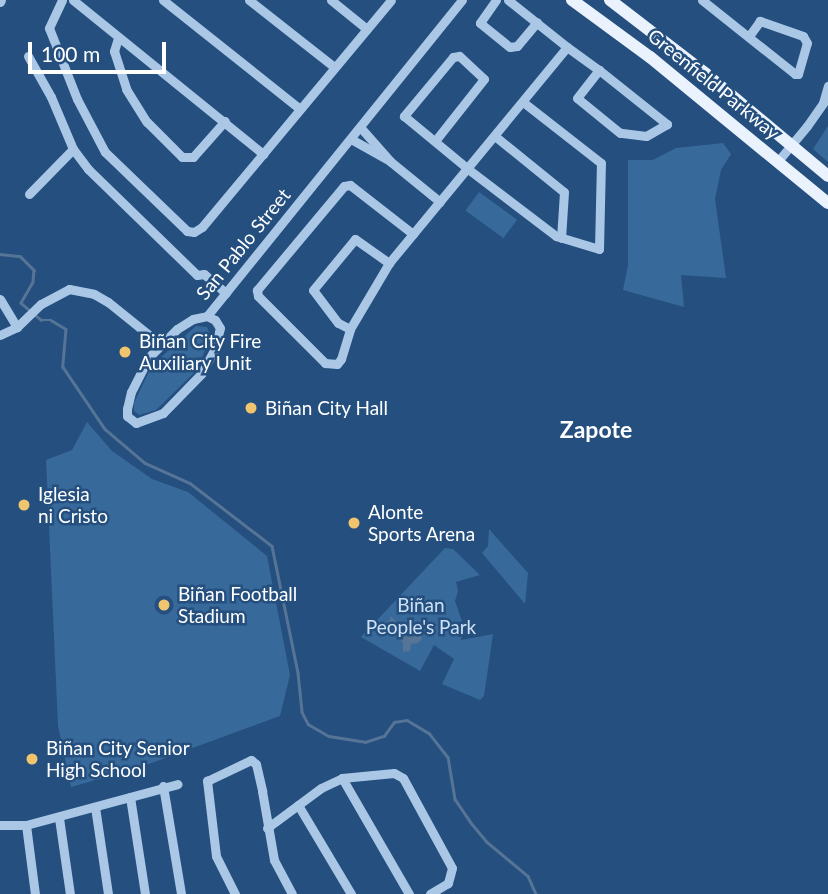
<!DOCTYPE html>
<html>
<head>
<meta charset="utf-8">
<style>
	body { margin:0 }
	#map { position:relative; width:828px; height:894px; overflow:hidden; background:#244f7e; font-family:Lato,sans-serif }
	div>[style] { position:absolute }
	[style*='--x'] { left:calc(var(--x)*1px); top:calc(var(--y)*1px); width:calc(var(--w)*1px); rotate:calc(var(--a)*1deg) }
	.green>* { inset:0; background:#38699b; transform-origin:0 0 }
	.water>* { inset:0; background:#567496 }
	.stream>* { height:2.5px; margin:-1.25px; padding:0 1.25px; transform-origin:1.25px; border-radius:1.25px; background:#567496 }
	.minor>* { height:9px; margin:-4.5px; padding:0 4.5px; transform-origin:4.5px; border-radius:4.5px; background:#aac7e6 }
	.major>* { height:12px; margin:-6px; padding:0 6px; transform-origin:6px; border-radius:6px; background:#eaf2fd }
	.dots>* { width:19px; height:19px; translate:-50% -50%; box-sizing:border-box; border:4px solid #244f7e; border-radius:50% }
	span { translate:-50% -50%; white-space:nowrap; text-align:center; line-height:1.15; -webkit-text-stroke:5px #244f7e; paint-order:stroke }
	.street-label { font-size:19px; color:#fff }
	.poi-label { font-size:19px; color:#fff }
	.left { translate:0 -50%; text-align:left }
	.park-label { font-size:19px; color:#cde0f5 }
	.quarter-label { font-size:23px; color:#fff; font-weight:700 }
	.scale { position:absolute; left:28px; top:42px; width:138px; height:32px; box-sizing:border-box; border:4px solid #fff; border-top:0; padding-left:9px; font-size:21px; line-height:24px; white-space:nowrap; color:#fff; -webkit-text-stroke:5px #244f7e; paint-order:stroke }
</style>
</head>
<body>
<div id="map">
	<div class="green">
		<div style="clip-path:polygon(828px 126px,828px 162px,813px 149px)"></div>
		<div style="clip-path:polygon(723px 143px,731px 154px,721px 170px,715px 199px,726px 278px,681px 275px,684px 307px,623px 290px,628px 265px,628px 160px,653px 160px,676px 148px)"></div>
		<div style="left:479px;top:192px;width:47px;height:23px;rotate:36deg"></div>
		<div style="clip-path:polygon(196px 326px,207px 327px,211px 338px,195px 372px,156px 410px,139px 415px,134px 411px,134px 403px,152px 365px)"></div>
		<div style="clip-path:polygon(87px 422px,112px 451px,152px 479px,188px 492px,267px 556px,290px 675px,280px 716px,138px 768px,71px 787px,58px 726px,46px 460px,72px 450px)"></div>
		<div style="clip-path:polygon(489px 529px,528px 573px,525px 604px,482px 553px,488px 546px)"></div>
		<div style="clip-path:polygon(445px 548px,453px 549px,480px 575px,456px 582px,458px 591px,455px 601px,464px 627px,461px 640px,493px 634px,484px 696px,480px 700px,442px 684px,454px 659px,434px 645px,420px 671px,361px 637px)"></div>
	</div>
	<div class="water">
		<div style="clip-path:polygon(391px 616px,407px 634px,418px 631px,421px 634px,422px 639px,418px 643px,411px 644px,410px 651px,403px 652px,403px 642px,387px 628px)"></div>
	</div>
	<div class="stream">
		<div style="--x:0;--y:254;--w:20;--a:6"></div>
		<div style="--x:20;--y:256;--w:20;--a:45"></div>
		<div style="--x:34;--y:270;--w:12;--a:95"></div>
		<div style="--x:33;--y:282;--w:24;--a:120"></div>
		<div style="--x:21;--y:303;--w:26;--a:40"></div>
		<div style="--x:41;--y:320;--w:10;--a:0"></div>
		<div style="--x:51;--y:320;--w:17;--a:31"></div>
		<div style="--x:66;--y:329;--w:38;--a:95"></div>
		<div style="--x:63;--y:367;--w:75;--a:55.9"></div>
		<div style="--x:105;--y:429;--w:52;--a:40.4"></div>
		<div style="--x:145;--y:463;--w:49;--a:24"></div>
		<div style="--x:190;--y:483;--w:103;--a:37.5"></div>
		<div style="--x:272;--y:546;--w:130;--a:78.4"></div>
		<div style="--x:298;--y:673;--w:39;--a:84"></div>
		<div style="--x:302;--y:712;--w:13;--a:63"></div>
		<div style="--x:308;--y:724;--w:24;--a:30"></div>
		<div style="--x:329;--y:736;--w:36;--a:9"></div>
		<div style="--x:365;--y:742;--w:20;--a:-18"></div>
		<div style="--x:384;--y:736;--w:17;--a:-54"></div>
		<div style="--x:394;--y:722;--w:13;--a:-9"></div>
		<div style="--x:407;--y:720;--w:26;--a:31"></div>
		<div style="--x:429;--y:733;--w:31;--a:52"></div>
		<div style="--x:448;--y:757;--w:43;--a:80.5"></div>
		<div style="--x:455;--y:799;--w:30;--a:56"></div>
		<div style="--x:472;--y:824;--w:23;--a:50"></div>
		<div style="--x:487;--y:842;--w:53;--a:39.7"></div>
		<div style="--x:528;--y:876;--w:20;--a:66"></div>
	</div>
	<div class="minor">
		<div style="--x:62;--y:0;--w:31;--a:115"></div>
		<div style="--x:49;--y:28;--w:76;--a:68.5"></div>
		<div style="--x:77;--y:99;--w:60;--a:62.2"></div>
		<div style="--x:105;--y:152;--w:114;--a:43.9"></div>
		<div style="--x:187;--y:231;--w:7;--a:8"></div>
		<div style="--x:194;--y:232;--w:9;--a:-32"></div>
		<div style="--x:202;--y:227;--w:295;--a:-50.2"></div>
		<div style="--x:73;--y:0;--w:245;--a:39"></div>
		<div style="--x:163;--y:0;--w:175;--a:38.5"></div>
		<div style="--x:249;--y:0;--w:108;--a:38.2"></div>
		<div style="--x:331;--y:0;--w:46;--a:38.9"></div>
		<div style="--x:496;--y:0;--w:28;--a:125"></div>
		<div style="--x:480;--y:23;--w:38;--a:39"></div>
		<div style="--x:510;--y:47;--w:7;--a:-8"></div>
		<div style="--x:517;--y:46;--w:31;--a:-50"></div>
		<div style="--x:508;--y:0;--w:75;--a:38.5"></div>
		<div style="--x:567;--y:47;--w:39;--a:36"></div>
		<div style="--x:599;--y:70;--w:87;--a:38.5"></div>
		<div style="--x:667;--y:124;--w:24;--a:150"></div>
		<div style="--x:646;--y:136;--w:26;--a:-173"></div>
		<div style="--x:620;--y:133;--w:55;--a:-140.9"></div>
		<div style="--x:577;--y:98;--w:36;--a:-52"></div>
		<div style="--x:702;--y:0;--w:119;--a:38.5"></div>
		<div style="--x:795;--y:74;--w:3;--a:0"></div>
		<div style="--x:798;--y:74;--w:32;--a:-74"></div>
		<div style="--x:807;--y:43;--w:8;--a:-120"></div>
		<div style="--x:803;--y:36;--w:46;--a:-160.8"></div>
		<div style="--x:760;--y:21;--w:19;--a:126"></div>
		<div style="--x:0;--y:2;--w:2;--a:-63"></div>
		<div style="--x:118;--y:38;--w:14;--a:107"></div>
		<div style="--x:114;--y:51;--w:40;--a:72"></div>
		<div style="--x:126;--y:89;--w:39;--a:58"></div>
		<div style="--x:147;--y:122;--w:49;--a:45"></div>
		<div style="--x:182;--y:157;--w:11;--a:0"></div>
		<div style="--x:193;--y:157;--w:48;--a:-48.4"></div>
		<div style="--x:28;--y:56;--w:47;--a:60.7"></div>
		<div style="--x:51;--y:97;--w:56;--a:67.1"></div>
		<div style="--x:73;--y:149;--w:25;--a:53"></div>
		<div style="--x:88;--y:169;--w:152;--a:44.2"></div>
		<div style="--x:197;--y:275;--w:7;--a:-8"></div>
		<div style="--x:204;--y:274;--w:29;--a:41"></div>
		<div style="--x:360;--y:127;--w:47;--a:48.5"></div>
		<div style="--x:391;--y:162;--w:63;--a:39.2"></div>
		<div style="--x:496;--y:137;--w:87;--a:39"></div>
		<div style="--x:564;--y:192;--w:46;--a:93.7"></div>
		<div style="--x:351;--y:139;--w:45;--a:29.4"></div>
		<div style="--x:435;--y:141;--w:79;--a:-51.7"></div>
		<div style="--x:484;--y:79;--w:34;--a:-137"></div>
		<div style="--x:459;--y:56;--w:6;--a:171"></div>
		<div style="--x:453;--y:57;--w:77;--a:129.7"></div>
		<div style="--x:404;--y:116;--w:83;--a:39.6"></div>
		<div style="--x:468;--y:169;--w:111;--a:37.3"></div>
		<div style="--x:556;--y:236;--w:45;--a:16.8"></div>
		<div style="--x:599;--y:249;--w:86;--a:-88.7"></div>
		<div style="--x:601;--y:163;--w:99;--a:-142"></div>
		<div style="--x:778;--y:161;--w:45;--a:-50.4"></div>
		<div style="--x:807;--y:126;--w:28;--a:-55"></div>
		<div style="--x:823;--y:103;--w:18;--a:-74"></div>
		<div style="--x:29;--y:194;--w:63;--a:-45.6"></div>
		<div style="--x:413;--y:234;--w:80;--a:-142.1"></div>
		<div style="--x:350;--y:185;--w:6;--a:171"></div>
		<div style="--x:344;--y:186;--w:136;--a:129.9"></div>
		<div style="--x:257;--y:290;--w:6;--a:81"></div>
		<div style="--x:258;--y:296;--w:95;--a:45"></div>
		<div style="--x:325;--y:363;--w:12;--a:5"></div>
		<div style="--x:337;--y:364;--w:6;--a:-51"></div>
		<div style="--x:341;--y:359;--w:31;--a:-73"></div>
		<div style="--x:350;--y:329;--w:77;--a:-59.4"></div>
		<div style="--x:389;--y:263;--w:280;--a:-50.5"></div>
		<div style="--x:0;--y:299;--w:33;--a:59"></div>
		<div style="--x:207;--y:316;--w:9;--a:27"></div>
		<div style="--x:215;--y:320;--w:9;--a:58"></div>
		<div style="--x:220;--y:328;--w:23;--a:105"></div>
		<div style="--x:214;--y:350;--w:26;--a:118"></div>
		<div style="--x:202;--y:373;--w:56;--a:134.3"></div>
		<div style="--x:163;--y:413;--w:29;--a:160"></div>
		<div style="--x:136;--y:423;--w:11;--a:-142"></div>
		<div style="--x:127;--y:416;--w:7;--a:-90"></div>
		<div style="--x:127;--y:409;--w:17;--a:-77"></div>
		<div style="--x:131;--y:392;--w:38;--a:-63"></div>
		<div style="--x:148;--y:358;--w:41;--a:-45"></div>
		<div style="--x:177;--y:329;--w:19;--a:-32"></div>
		<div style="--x:193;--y:319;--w:14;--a:-12"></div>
		<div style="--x:207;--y:316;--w:406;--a:-51.1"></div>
		<div style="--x:350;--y:329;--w:13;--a:-153"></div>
		<div style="--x:338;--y:323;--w:41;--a:-127.1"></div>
		<div style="--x:313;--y:290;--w:66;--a:-50.5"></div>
		<div style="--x:355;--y:239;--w:42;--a:35.2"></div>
		<div style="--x:0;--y:335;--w:19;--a:-25"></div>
		<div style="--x:17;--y:327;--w:33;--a:-44"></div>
		<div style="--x:41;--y:304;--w:32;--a:-28"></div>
		<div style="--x:69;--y:289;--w:25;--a:11"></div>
		<div style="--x:94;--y:294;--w:16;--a:30"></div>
		<div style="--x:108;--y:302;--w:67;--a:38.9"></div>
		<div style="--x:342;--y:778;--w:134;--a:60"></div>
		<div style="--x:163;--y:786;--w:109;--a:80.5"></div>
		<div style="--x:130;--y:797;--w:98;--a:81.2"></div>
		<div style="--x:298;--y:805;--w:104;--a:59.2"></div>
		<div style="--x:95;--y:807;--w:88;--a:81.5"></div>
		<div style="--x:59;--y:818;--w:77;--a:81.8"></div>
		<div style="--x:0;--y:825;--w:26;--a:0"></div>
		<div style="--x:26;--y:825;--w:157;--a:-15.1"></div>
		<div style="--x:26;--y:825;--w:70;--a:82.6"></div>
		<div style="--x:267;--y:828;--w:67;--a:-36.5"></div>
		<div style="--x:321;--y:788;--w:23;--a:-25"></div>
		<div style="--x:342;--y:778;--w:52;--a:-5.5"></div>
		<div style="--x:394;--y:773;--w:10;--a:29"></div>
		<div style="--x:403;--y:778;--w:102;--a:61.4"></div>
		<div style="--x:452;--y:868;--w:16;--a:105"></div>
		<div style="--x:448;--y:883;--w:21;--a:149"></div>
		<div style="--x:235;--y:894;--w:42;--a:-116.6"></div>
		<div style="--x:216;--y:856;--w:76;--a:-96.8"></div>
		<div style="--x:207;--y:781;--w:49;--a:-25.5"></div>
		<div style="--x:251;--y:760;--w:6;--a:39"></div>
		<div style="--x:256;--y:764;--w:28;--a:77"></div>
		<div style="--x:262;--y:791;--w:70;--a:80.1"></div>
		<div style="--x:274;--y:860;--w:38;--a:62"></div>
	</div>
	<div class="major">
		<div style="--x:572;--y:0;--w:97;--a:36.2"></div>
		<div style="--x:650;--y:57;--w:230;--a:39.4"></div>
		<div style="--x:610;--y:0;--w:121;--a:37.6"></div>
		<div style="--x:706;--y:74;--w:159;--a:39.9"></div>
	</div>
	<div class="dots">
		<div style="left:125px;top:352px;background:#f0c56e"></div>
		<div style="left:251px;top:408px;background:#f0c56e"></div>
		<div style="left:24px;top:505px;background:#f0c56e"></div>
		<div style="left:354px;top:523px;background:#f0c56e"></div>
		<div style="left:164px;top:605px;background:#f0c56e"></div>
		<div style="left:32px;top:759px;background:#f0c56e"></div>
	</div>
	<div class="street-label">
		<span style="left:714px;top:84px;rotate:39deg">Greenfield Parkway</span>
		<span style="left:243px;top:244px;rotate:-51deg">San Pablo Street</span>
	</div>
	<div class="poi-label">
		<span class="left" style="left:139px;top:352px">Biñan City Fire<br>Auxiliary Unit</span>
		<span class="left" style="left:265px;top:408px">Biñan City Hall</span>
		<span class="left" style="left:38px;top:505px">Iglesia<br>ni Cristo</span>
		<span class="left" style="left:368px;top:523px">Alonte<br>Sports Arena</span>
		<span class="left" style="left:178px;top:605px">Biñan Football<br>Stadium</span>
		<span class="left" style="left:46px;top:759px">Biñan City Senior<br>High School</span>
	</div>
	<div class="park-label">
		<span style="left:421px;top:616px">Biñan<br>People's Park</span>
	</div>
	<div class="quarter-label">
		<span style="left:596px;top:429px">Zapote</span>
	</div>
	<div class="scale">100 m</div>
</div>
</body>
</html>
